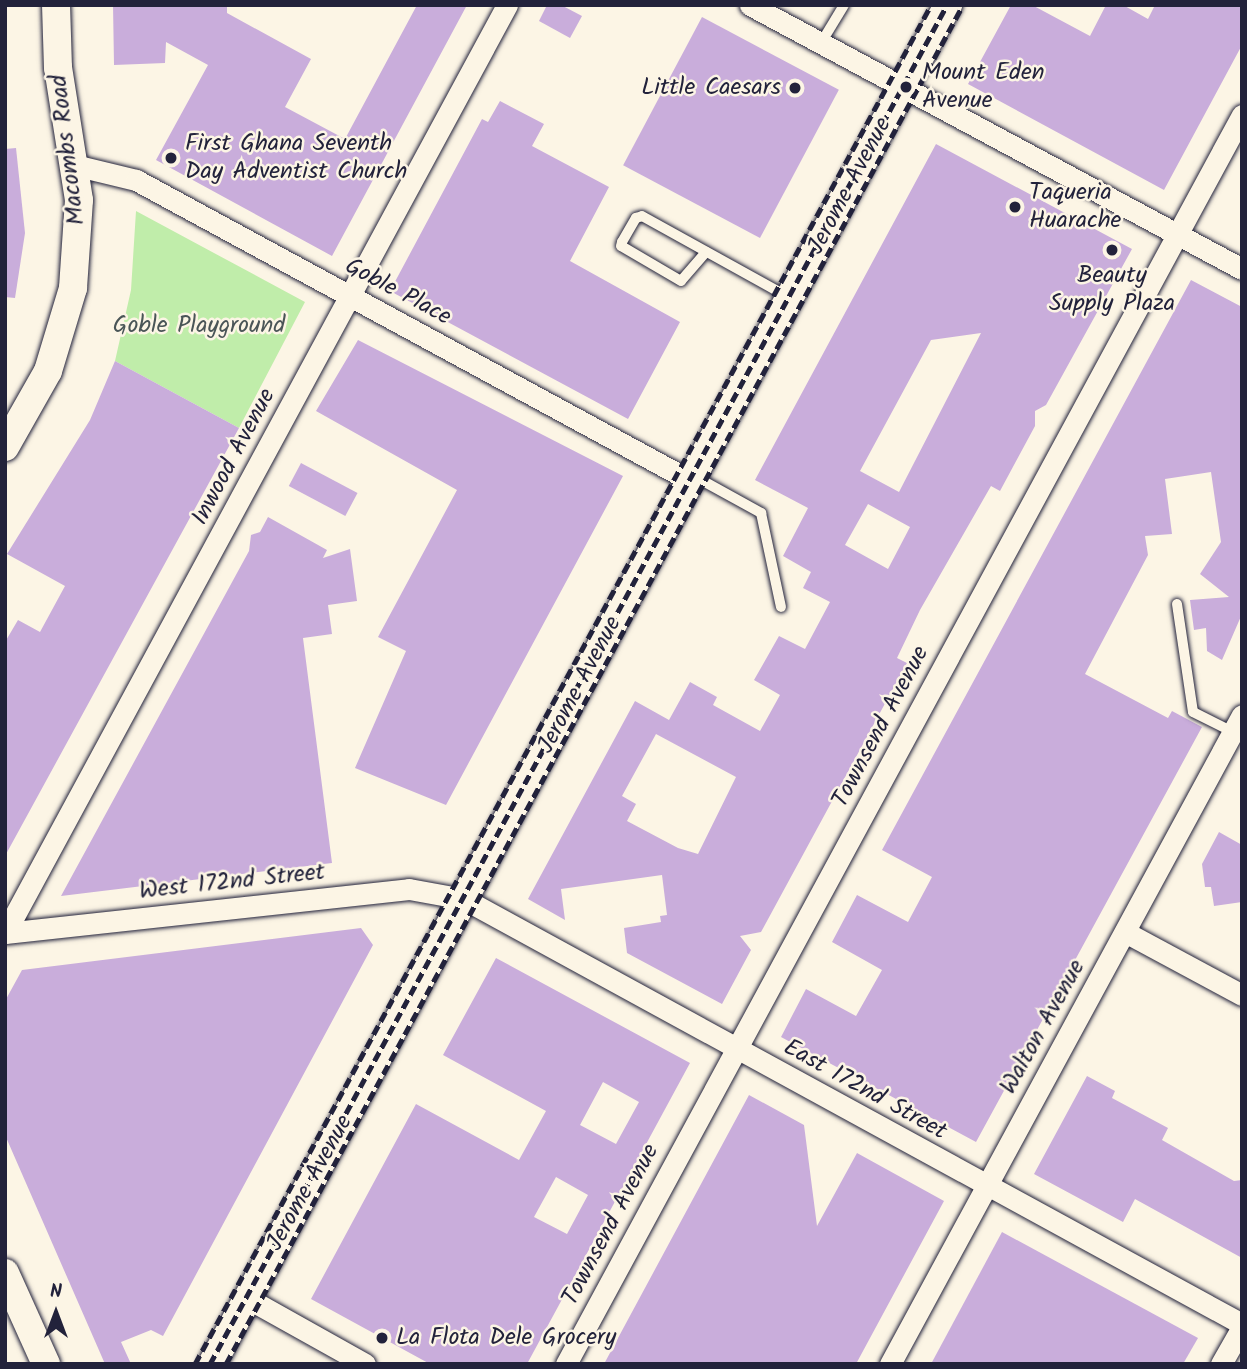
<!DOCTYPE html>
<html>
<head>
<meta charset="utf-8">
<style>
	body { margin:0 }
	#map { position:relative; width:1247px; height:1369px; overflow:hidden; background:#fcf5e5; font-family:Kalam,sans-serif }
	div>[style] { position:absolute }
	[style*='--x'] { left:calc(var(--x)*1px); top:calc(var(--y)*1px); width:calc(var(--w)*1px); rotate:calc(var(--a)*1deg) }
	.green>* { inset:0; background:#c0edaa }
	.building>* { inset:0; background:#c9addb; transform-origin:0 0 }
	.roads { filter:drop-shadow(0 0 2px #22223b) drop-shadow(0 0 2px #22223b) }
	.lane>* { height:10px; margin:-5px; padding:0 5px; transform-origin:5px; border-radius:5px; background:#fcf5e5 }
	.street>* { height:21px; margin:-10.5px; padding:0 10.5px; transform-origin:10.5px; border-radius:10.5px; background:#fcf5e5 }
	.secondary>* { height:28px; margin:-14px; padding:0 14px; transform-origin:14px; border-radius:14px; background:#fcf5e5 }
	.rail>* { height:5px; margin-top:-2.5px; transform-origin:0; background:repeating-linear-gradient(90deg,#22223b 0 10px,transparent 0 15px) }
	.dots>* { width:19px; height:19px; translate:-50% -50%; box-sizing:border-box; border:4px solid #fcf5e5; border-radius:50% }
	span { translate:-50% -50%; white-space:nowrap; text-align:center; line-height:1.15; -webkit-text-stroke:5px #fcf5e5; paint-order:stroke }
	.poi-label { font-size:24px; color:#22223b }
	.left { translate:0 -50%; text-align:left }
	.right { translate:-100% -50%; text-align:right }
	.street-label { font-size:24px; color:#22223b }
	.park-label { font-size:24px; color:#4a5557 }
	.frame { position:absolute; inset:0; border:7px solid #22223b; pointer-events:none }
	.north { position:absolute; left:21px; top:1278px; width:70px; height:70px; -webkit-text-stroke:5px #fcf5e5; paint-order:stroke; rotate:0deg; font-size:19px; font-weight:700; line-height:28px; text-align:center; color:#22223b }
	.north::after { content:''; display:block; margin:auto; width:24px; height:32px; background:#22223b; clip-path:polygon(50% 0,100% 100%,50% 72%,0 100%) }
</style>
</head>
<body>
<div id="map">
	<div class="green">
		<div style="clip-path:polygon(136px 211px,305px 302px,239px 428px,115px 361px,131px 290px)"></div>
	</div>
	<div class="building">
		<div style="clip-path:polygon(113px 5px,227px 5px,227px 13px,311px 59px,285px 107px,345px 139px,417px 5px,467px 5px,332px 256px,156px 160px,208px 65px,166px 42px,165px 63px,114px 65px)"></div>
		<div style="clip-path:polygon(547px 5px,561px 5px,582px 16px,570px 38px,539px 21px)"></div>
		<div style="clip-path:polygon(1011px 5px,1032px 5px,1090px 36px,1106px 5px,1123px 5px,1148px 19px,1155px 5px,1242px 5px,1242px 45px,1164px 190px,968px 84px)"></div>
		<div style="left:702px;top:17px;width:155px;height:168px;rotate:28deg"></div>
		<div style="clip-path:polygon(500px 101px,544px 124px,532px 146px,609px 187px,570px 261px,680px 322px,628px 419px,390px 291px,482px 119px,488px 122px)"></div>
		<div style="clip-path:polygon(evenodd,936px 144px,1132px 249px,1046px 405px,1035px 411px,1035px 426px,1000px 491px,991px 486px,920px 610px,897px 658px,907px 663px,761px 932px,740px 936px,751px 950px,722px 1004px,627px 953px,624px 928px,661px 922px,660px 916px,667px 915px,662px 875px,561px 889px,565px 920px,528px 899px,635px 701px,669px 720px,690px 682px,717px 697px,713px 705px,760px 731px,780px 695px,754px 680px,779px 636px,805px 649px,830px 602px,803px 588px,811px 572px,783px 556px,808px 508px,755px 480px,936px 144px,981px 333px,899px 492px,860px 471px,931px 340px,981px 333px,936px 144px,868px 504px,910px 527px,888px 569px,845px 545px,868px 504px,936px 144px,656px 734px,736px 777px,698px 854px,678px 848px,627px 821px,636px 804px,622px 796px,656px 734px)"></div>
		<div style="clip-path:polygon(16px 148px,25px 233px,15px 298px,5px 297px,5px 149px)"></div>
		<div style="clip-path:polygon(1191px 280px,1242px 307px,1242px 614px,1222px 660px,1207px 651px,1206px 628px,1194px 630px,1190px 600px,1229px 597px,1200px 574px,1221px 542px,1211px 472px,1165px 479px,1172px 534px,1145px 536px,1148px 555px,1085px 674px,1168px 718px,1172px 711px,1202px 727px,976px 1142px,781px 1037px,806px 989px,856px 1016px,882px 970px,832px 942px,857px 895px,908px 922px,932px 877px,882px 850px)"></div>
		<div style="clip-path:polygon(358px 340px,623px 476px,446px 805px,355px 768px,406px 651px,378px 637px,457px 490px,316px 411px)"></div>
		<div style="clip-path:polygon(115px 361px,239px 428px,5px 856px,5px 642px,18px 620px,40px 632px,65px 586px,7px 554px,90px 420px)"></div>
		<div style="left:301px;top:463px;width:64px;height:26px;rotate:28deg"></div>
		<div style="clip-path:polygon(268px 517px,327px 550px,323px 558px,350px 549px,357px 601px,328px 605px,332px 634px,303px 638px,332px 863px,61px 896px,249px 551px,251px 535px,260px 532px)"></div>
		<div style="clip-path:polygon(1219px 832px,1242px 845px,1242px 902px,1214px 906px,1211px 887px,1205px 887px,1202px 864px)"></div>
		<div style="clip-path:polygon(361px 928px,373px 945px,163px 1336px,151px 1330px,121px 1342px,131px 1364px,105px 1364px,5px 1135px,5px 1001px,22px 970px)"></div>
		<div style="clip-path:polygon(evenodd,496px 958px,690px 1063px,527px 1364px,430px 1364px,311px 1299px,416px 1104px,519px 1160px,546px 1111px,443px 1055px,496px 958px,603px 1082px,639px 1102px,616px 1144px,580px 1125px,603px 1082px,496px 958px,556px 1177px,588px 1195px,567px 1234px,534px 1217px,556px 1177px)"></div>
		<div style="clip-path:polygon(1087px 1076px,1115px 1091px,1112px 1098px,1168px 1128px,1162px 1140px,1234px 1181px,1242px 1180px,1242px 1258px,1135px 1199px,1123px 1222px,1034px 1174px)"></div>
		<div style="clip-path:polygon(749px 1095px,804px 1125px,817px 1226px,857px 1153px,944px 1201px,856px 1364px,604px 1364px)"></div>
		<div style="clip-path:polygon(1002px 1232px,1198px 1338px,1183px 1364px,931px 1364px)"></div>
	</div>
	<div class="roads">
		<div class="lane">
			<div style="--x:821;--y:43;--w:44;--a:-58.8"></div>
			<div style="--x:706;--y:252;--w:38;--a:131"></div>
			<div style="--x:681;--y:281;--w:69;--a:-149.7"></div>
			<div style="--x:621;--y:246;--w:4;--a:-76"></div>
			<div style="--x:622;--y:242;--w:28;--a:-60"></div>
			<div style="--x:636;--y:218;--w:6;--a:-18"></div>
			<div style="--x:642;--y:216;--w:167;--a:29"></div>
			<div style="--x:694;--y:476;--w:77;--a:28.9"></div>
			<div style="--x:761;--y:513;--w:96;--a:78"></div>
			<div style="--x:1177;--y:604;--w:109;--a:81.6"></div>
			<div style="--x:1193;--y:712;--w:45;--a:26.6"></div>
		</div>
		<div class="street">
			<div style="--x:750;--y:5;--w:558;--a:28.22"></div>
			<div style="--x:74;--y:165;--w:64;--a:13.6"></div>
			<div style="--x:136;--y:180;--w:631;--a:28.47"></div>
			<div style="--x:1125;--y:932;--w:133;--a:28.3"></div>
			<div style="--x:5;--y:933;--w:406;--a:-6.2"></div>
			<div style="--x:409;--y:889;--w:56;--a:10.3"></div>
			<div style="--x:464;--y:899;--w:887;--a:28.65"></div>
			<div style="--x:5;--y:933;--w:1055;--a:-61.59"></div>
			<div style="--x:247;--y:1298;--w:135;--a:29.2"></div>
			<div style="--x:566;--y:1364;--w:1420;--a:-61.58"></div>
			<div style="--x:890;--y:1364;--w:738;--a:-61.53"></div>
			<div style="--x:1221;--y:1364;--w:43;--a:-60.4"></div>
		</div>
		<div class="secondary">
			<div style="--x:5;--y:447;--w:87;--a:-60.5"></div>
			<div style="--x:48;--y:371;--w:87;--a:-73.2"></div>
			<div style="--x:73;--y:288;--w:88;--a:-86.1"></div>
			<div style="--x:79;--y:200;--w:134;--a:-99"></div>
			<div style="--x:58;--y:68;--w:63;--a:-91.8"></div>
			<div style="--x:5;--y:1273;--w:100;--a:65.7"></div>
			<div style="--x:212;--y:1364;--w:1546;--a:-61.56"></div>
		</div>
	</div>
	<div class="rail">
		<div style="--x:195;--y:1364;--w:1546;--a:-61.56"></div>
		<div style="--x:210;--y:1364;--w:1546;--a:-61.53"></div>
		<div style="--x:226;--y:1364;--w:1546;--a:-61.53"></div>
	</div>
	<div class="dots">
		<div style="left:906px;top:87px;background:#22223b"></div>
		<div style="left:795px;top:88px;background:#22223b"></div>
		<div style="left:171px;top:158px;background:#22223b"></div>
		<div style="left:1015px;top:207px;background:#22223b"></div>
		<div style="left:1112px;top:250px;background:#22223b"></div>
		<div style="left:382px;top:1338px;background:#22223b"></div>
	</div>
	<div class="poi-label">
		<span class="left" style="left:922px;top:87px">Mount Eden<br>Avenue</span>
		<span class="right" style="left:781px;top:88px">Little Caesars</span>
		<span class="left" style="left:185px;top:158px">First Ghana Seventh<br>Day Adventist Church</span>
		<span class="left" style="left:1029px;top:207px">Taqueria<br>Huarache</span>
		<span style="left:1112px;top:290px">Beauty<br>Supply Plaza</span>
		<span class="left" style="left:396px;top:1338px">La Flota Dele Grocery</span>
	</div>
	<div class="street-label">
		<span style="left:68px;top:150px;rotate:-97deg">Macombs Road</span>
		<span style="left:850px;top:186px;rotate:-62deg">Jerome Avenue</span>
		<span style="left:398px;top:292px;rotate:28deg">Goble Place</span>
		<span style="left:234px;top:457px;rotate:-62deg">Inwood Avenue</span>
		<span style="left:580px;top:685px;rotate:-62deg">Jerome Avenue</span>
		<span style="left:881px;top:727px;rotate:-62deg">Townsend Avenue</span>
		<span style="left:232px;top:882px;rotate:-6deg">West 172nd Street</span>
		<span style="left:1043px;top:1027px;rotate:-61deg">Walton Avenue</span>
		<span style="left:865px;top:1090px;rotate:29deg">East 172nd Street</span>
		<span style="left:310px;top:1183px;rotate:-61deg">Jerome Avenue</span>
		<span style="left:611px;top:1225px;rotate:-62deg">Townsend Avenue</span>
	</div>
	<div class="park-label">
		<span style="left:199px;top:326px">Goble Playground</span>
	</div>
	<div class="frame"></div>
	<div class="north">N</div>
</div>
</body>
</html>
